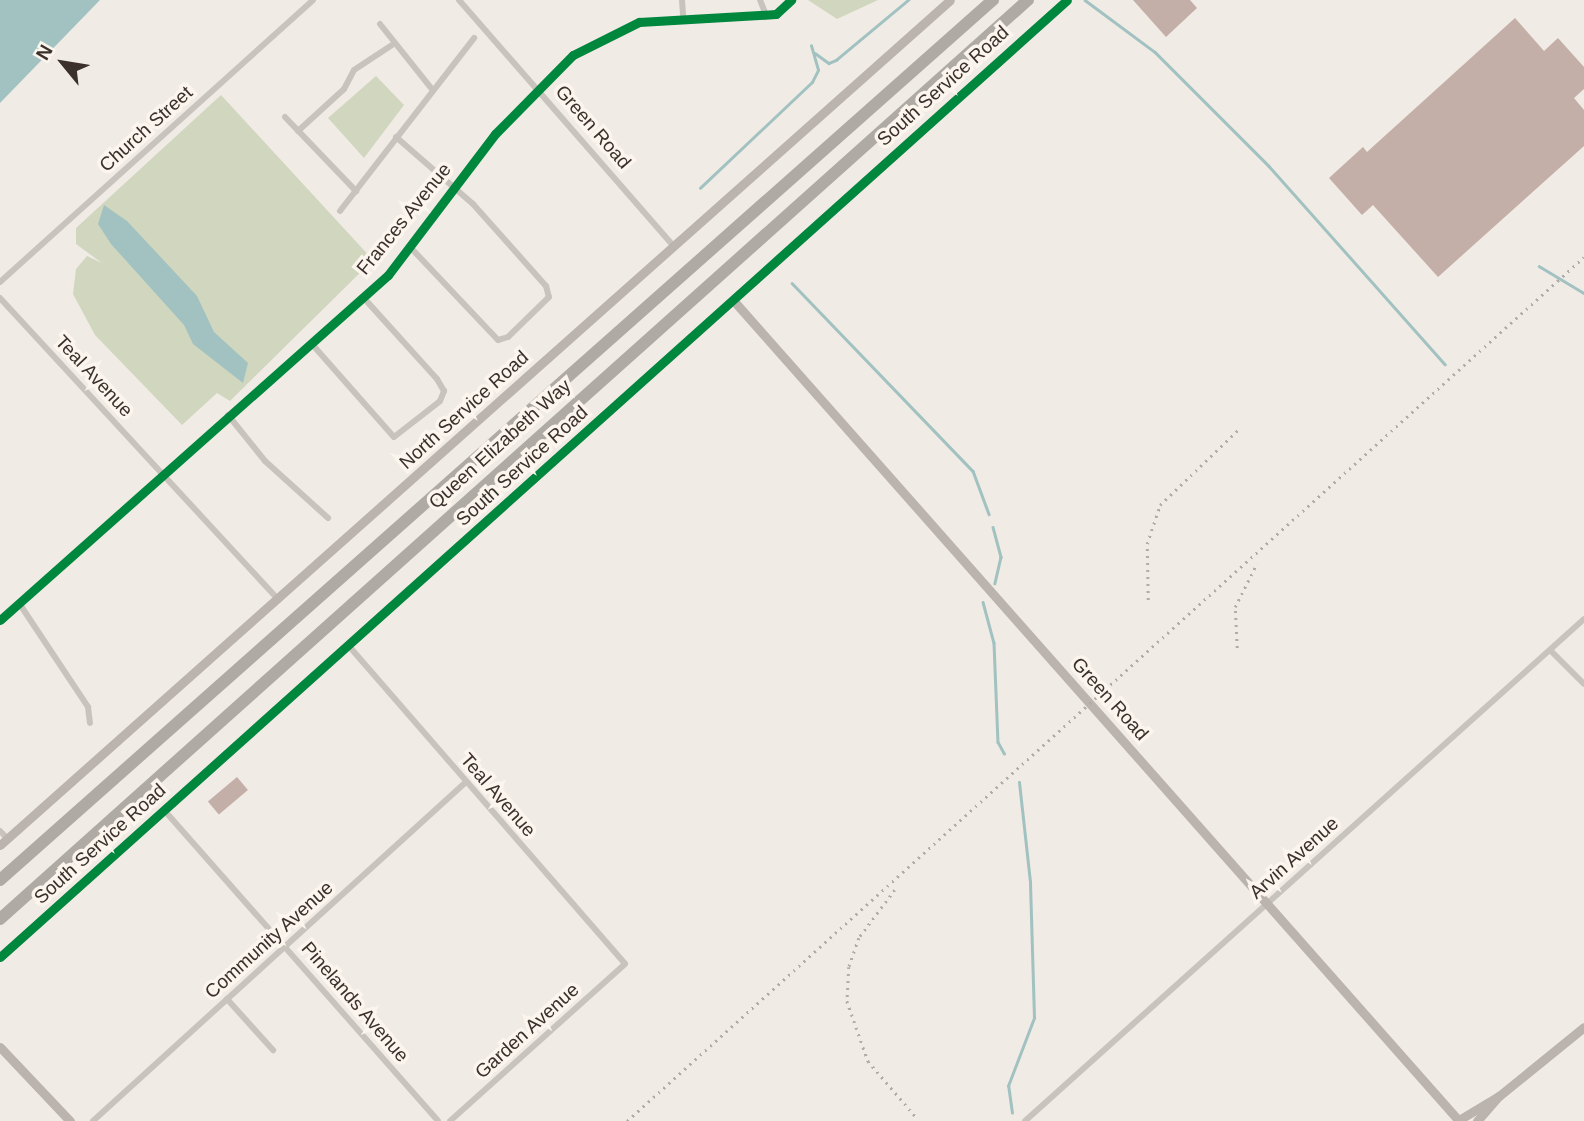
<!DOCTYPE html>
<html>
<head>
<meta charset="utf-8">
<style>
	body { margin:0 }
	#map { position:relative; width:1584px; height:1121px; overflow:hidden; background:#f0ebe5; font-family:Arial,sans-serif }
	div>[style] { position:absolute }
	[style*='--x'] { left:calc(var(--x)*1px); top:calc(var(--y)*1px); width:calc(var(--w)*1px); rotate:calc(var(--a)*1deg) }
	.green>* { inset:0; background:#d1d6bf }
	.water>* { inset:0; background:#a1c2c1 }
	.stream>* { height:2.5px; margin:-1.25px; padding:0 1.25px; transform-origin:1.25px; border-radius:1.25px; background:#a1c2c1 }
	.building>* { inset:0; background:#c3afa7; transform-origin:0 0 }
	.street>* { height:6px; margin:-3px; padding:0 3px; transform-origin:3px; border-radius:3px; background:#c9c3be }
	.secondary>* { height:9px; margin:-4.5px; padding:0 4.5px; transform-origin:4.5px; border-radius:4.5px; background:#bab3ae }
	.highway>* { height:12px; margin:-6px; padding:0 6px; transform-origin:6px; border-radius:6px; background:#afaaa4 }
	.rail>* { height:2.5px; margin-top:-1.25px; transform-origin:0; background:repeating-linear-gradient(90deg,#b1aca8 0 2px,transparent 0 7px) }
	.cycleway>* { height:9px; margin:-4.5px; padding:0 4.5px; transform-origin:4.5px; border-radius:4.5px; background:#00873e }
	span { translate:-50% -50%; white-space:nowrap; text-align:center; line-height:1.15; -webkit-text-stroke:7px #fbf5ee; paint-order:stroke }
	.street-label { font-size:19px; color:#3b302b }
	.north { position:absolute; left:28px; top:28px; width:70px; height:70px; -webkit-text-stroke:5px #fbf5ee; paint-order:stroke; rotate:300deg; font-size:19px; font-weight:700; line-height:28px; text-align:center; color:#3b302b }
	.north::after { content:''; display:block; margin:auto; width:24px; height:32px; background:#3b302b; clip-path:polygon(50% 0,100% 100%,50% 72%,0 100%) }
</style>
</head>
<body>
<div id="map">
	<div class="green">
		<div style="clip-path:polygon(808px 0,878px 0,837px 19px)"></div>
		<div style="clip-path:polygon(376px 76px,404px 105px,364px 158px,328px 118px)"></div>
		<div style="clip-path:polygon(221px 95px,373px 260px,230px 401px,217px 393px,182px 425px,95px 335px,73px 294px,76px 269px,87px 256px,102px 263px,76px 244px,76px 228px)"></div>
	</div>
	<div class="water">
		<div style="clip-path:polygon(0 0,100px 0,0 103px)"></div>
		<div style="clip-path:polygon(104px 205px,127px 221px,197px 296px,214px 332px,248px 363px,243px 383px,193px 344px,184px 325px,111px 244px,98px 224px)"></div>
	</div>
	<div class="stream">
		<div style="--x:1085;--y:0;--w:87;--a:36.6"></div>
		<div style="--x:1155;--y:52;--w:161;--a:45"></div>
		<div style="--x:1269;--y:166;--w:265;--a:48.4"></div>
		<div style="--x:815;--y:53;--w:17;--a:36"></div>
		<div style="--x:829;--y:63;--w:8;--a:-23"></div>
		<div style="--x:836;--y:60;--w:94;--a:-39.8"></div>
		<div style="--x:700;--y:188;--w:154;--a:-43.4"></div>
		<div style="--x:812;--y:82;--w:13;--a:-63"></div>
		<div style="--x:818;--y:70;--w:25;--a:-106"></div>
		<div style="--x:1539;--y:266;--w:52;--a:31"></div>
		<div style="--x:792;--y:283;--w:261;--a:46.1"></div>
		<div style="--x:973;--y:471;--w:46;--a:69.6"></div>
		<div style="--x:993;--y:527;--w:31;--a:75"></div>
		<div style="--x:1001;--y:557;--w:27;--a:103"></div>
		<div style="--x:983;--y:602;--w:42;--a:75"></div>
		<div style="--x:994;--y:643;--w:99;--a:87.7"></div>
		<div style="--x:998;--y:742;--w:13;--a:61"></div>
		<div style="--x:1012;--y:1113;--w:27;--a:-98"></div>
		<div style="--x:1008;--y:1086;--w:73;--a:-69.1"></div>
		<div style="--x:1034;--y:1018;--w:136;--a:-91.7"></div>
		<div style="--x:1030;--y:882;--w:100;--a:-96.3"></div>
	</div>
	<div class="building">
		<div style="clip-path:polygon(1133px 0,1190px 0,1197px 8px,1166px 37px)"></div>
		<div style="clip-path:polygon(1515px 18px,1544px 51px,1558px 38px,1584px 67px,1584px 89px,1574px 98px,1584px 110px,1584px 146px,1438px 277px,1373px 205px,1362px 215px,1329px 178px,1363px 147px,1367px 152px)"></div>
		<div style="left:237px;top:777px;width:17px;height:38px;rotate:50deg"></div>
	</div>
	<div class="street">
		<div style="--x:459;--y:0;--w:325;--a:48.9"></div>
		<div style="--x:682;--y:0;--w:16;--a:86"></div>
		<div style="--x:760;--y:0;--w:16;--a:68"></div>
		<div style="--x:380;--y:24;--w:82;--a:51.4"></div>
		<div style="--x:285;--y:117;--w:103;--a:46.2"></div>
		<div style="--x:298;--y:131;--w:62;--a:-42.4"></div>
		<div style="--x:344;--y:89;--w:21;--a:-62"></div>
		<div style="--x:354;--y:70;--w:45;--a:-33.3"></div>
		<div style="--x:396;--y:137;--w:102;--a:41"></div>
		<div style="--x:473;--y:204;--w:110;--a:48.3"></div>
		<div style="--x:546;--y:286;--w:11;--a:75"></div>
		<div style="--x:549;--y:297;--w:57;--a:135.7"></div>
		<div style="--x:508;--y:337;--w:10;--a:163"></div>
		<div style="--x:498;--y:340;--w:129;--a:-133.4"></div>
		<div style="--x:340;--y:211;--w:219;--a:-52.2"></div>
		<div style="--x:0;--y:282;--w:421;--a:-42"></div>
		<div style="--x:0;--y:298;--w:411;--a:47.3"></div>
		<div style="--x:311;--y:343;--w:125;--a:48.6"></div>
		<div style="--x:394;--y:437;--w:58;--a:-38"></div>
		<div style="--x:440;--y:401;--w:11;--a:-68"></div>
		<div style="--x:444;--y:391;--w:14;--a:-120"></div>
		<div style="--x:437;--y:379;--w:110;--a:-132.1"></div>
		<div style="--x:228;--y:415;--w:59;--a:51.2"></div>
		<div style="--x:265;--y:461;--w:85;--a:42.1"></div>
		<div style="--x:19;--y:603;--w:125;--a:56.4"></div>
		<div style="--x:88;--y:707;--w:16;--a:83"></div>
		<div style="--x:0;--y:620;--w:519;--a:-41.64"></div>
		<div style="--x:388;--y:275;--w:177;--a:-52.8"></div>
		<div style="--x:495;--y:134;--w:111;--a:-45.4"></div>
		<div style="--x:573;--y:55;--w:74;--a:-26.6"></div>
		<div style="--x:639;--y:22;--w:137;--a:-3.3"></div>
		<div style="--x:348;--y:645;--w:422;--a:49"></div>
		<div style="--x:625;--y:964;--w:235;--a:138.1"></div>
		<div style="--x:1550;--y:650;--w:48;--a:45"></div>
		<div style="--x:164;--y:810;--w:414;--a:48.6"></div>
		<div style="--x:0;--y:831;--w:10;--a:45"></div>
		<div style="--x:227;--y:999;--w:69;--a:48"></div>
		<div style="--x:93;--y:1121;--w:504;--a:-42.27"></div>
		<div style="--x:1025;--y:1121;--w:751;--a:-41.92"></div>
	</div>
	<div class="secondary">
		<div style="--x:733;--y:300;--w:1096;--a:48.51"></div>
		<div style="--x:0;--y:845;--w:1271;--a:-41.65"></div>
		<div style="--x:0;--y:957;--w:1433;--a:-41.89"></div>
		<div style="--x:0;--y:1047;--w:102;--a:46.6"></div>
		<div style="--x:1457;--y:1121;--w:49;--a:-30.8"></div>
		<div style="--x:1499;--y:1096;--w:109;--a:-39.1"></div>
		<div style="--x:1477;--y:1121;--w:33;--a:-49"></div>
	</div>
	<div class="highway">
		<div style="--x:0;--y:880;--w:1327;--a:-41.55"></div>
		<div style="--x:0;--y:919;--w:1379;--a:-41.8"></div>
	</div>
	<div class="rail">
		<div style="--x:1148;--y:600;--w:56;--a:-91"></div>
		<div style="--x:1147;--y:544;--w:41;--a:-71.6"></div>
		<div style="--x:1160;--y:505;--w:108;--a:-43.9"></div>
		<div style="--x:1237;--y:648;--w:41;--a:-92.8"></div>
		<div style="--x:1235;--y:607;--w:49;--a:-63.4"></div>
		<div style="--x:895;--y:890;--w:60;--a:126.9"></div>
		<div style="--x:859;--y:938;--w:31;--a:109"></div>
		<div style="--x:849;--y:967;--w:34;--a:93"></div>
		<div style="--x:847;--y:1001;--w:64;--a:70.7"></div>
		<div style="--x:868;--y:1061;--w:74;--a:49.4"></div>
		<div style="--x:627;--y:1121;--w:1289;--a:-42.08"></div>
	</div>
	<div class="cycleway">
		<div style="--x:0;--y:620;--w:519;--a:-41.64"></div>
		<div style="--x:388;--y:275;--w:177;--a:-52.8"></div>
		<div style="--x:495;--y:134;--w:111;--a:-45.4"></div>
		<div style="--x:573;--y:55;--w:74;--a:-26.6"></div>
		<div style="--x:639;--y:22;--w:137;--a:-3.3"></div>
		<div style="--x:776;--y:14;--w:21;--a:-43"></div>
		<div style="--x:0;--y:957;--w:1433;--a:-41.89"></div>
	</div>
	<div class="street-label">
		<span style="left:943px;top:86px;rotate:-42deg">South Service Road</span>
		<span style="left:593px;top:127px;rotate:49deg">Green Road</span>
		<span style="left:146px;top:129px;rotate:-42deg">Church Street</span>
		<span style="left:404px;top:219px;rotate:-51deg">Frances Avenue</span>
		<span style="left:94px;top:376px;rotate:47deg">Teal Avenue</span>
		<span style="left:464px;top:410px;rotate:-42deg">North Service Road</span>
		<span style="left:500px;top:444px;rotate:-42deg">Queen Elizabeth Way</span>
		<span style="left:522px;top:466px;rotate:-42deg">South Service Road</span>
		<span style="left:1110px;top:699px;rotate:48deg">Green Road</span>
		<span style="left:498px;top:795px;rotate:49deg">Teal Avenue</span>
		<span style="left:100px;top:844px;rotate:-42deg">South Service Road</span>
		<span style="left:1294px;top:858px;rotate:-42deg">Arvin Avenue</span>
		<span style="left:269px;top:940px;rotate:-42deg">Community Avenue</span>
		<span style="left:355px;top:1002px;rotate:49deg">Pinelands Avenue</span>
		<span style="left:527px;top:1031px;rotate:-42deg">Garden Avenue</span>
	</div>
	<div class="north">N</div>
</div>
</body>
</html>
